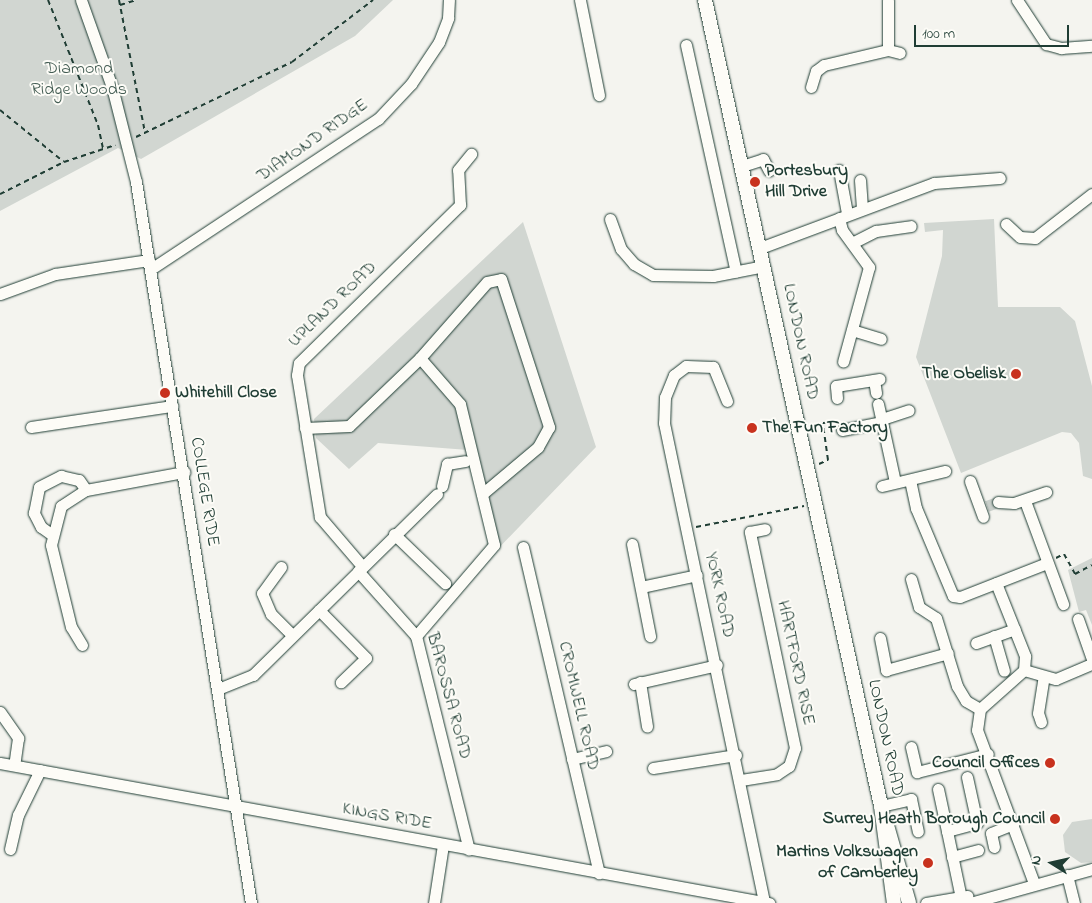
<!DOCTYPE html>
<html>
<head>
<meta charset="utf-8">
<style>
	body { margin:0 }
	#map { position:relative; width:1092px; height:903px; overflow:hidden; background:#f4f4ef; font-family:"Indie Flower",sans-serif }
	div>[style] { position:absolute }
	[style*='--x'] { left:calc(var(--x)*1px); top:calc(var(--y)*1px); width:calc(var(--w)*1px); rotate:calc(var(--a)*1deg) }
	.green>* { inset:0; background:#d1d6d1 }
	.minor-tunnel>* { height:11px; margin-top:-5.5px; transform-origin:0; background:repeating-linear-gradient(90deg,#c9cfca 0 11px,transparent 0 16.5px) }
	.path>* { height:2px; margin-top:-1px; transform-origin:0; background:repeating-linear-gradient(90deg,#1f3d34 0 5px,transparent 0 9px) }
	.roads { filter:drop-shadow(0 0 1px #1f3d34) drop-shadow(0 0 1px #1f3d34) }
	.minor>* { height:11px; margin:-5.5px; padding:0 5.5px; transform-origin:5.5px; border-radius:5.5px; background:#fdfcf7 }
	.major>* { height:14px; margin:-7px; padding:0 7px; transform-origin:7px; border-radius:7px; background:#fdfcf7 }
	.dots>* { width:14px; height:14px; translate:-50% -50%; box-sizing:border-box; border:2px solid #fdfcf7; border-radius:50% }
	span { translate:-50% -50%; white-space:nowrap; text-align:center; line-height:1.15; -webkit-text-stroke:4px #fdfcf7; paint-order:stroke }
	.park-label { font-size:18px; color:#435c53 }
	.street-label { font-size:18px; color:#1f3d34 }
	.poi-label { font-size:18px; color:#1f3d34; font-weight:700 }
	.left { translate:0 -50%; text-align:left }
	.right { translate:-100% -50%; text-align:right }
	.north { position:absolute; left:1027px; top:838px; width:50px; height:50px; -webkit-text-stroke:4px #fdfcf7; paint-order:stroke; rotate:280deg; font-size:14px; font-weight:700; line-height:20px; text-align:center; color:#1f3d34 }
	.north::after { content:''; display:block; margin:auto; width:18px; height:22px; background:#1f3d34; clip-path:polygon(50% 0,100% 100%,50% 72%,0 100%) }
	.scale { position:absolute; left:914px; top:25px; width:155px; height:22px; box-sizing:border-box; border:2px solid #1f3d34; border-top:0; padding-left:6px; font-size:15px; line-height:18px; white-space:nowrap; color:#1f3d34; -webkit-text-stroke:4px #fdfcf7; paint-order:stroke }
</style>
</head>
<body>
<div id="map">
	<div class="green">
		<div style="clip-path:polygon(0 0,393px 0,355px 36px,141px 159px,118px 148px,0 211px)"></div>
		<div style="clip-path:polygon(994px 219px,998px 307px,1060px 307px,1075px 321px,1092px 386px,1092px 479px,1083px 476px,1079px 443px,1071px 433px,1062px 432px,961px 473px,930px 393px,916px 357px,942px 256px,943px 230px,925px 232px,924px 223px)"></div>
		<div style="clip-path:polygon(523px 222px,596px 447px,494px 553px,468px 450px,378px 443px,349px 469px,316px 438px,314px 419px)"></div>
		<div style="clip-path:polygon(1092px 558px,1092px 625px,1086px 610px,1079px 612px,1068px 570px)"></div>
		<div style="clip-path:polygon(1092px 819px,1092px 862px,1081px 863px,1065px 852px,1063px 835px,1072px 822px)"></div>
	</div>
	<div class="minor-tunnel">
		<div style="--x:987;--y:506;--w:12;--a:-20"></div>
	</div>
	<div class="path">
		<div style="--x:48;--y:0;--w:135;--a:68.2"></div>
		<div style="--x:98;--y:125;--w:25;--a:78"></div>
		<div style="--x:119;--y:0;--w:135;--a:78.9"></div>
		<div style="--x:120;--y:5;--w:17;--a:-17"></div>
		<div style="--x:0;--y:110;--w:82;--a:39.1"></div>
		<div style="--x:136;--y:137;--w:173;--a:-25.7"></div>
		<div style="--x:292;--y:62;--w:102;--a:-37.4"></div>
		<div style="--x:0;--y:194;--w:72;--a:-26.6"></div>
		<div style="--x:64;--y:162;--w:54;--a:-18.4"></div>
		<div style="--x:819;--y:464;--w:10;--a:-24"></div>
		<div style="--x:828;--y:460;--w:37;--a:-98"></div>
		<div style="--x:823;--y:423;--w:13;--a:-4"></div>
		<div style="--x:696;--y:527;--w:110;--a:-11"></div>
		<div style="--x:1056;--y:558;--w:9;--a:-27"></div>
		<div style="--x:1064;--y:554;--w:23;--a:61"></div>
		<div style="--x:1075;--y:574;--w:19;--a:-28"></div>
	</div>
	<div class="roads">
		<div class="minor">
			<div style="--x:81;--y:0;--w:92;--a:70.4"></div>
			<div style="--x:112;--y:87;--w:98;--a:75.8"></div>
			<div style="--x:136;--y:182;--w:730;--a:80.94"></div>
			<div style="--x:580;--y:0;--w:97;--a:78.7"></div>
			<div style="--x:1017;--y:0;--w:53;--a:56.6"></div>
			<div style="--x:1046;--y:44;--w:16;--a:15"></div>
			<div style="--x:1061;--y:48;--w:31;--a:-4"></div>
			<div style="--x:686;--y:45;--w:232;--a:77.6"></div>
			<div style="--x:888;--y:50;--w:12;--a:14"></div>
			<div style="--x:811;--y:87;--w:17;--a:-73"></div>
			<div style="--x:816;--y:71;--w:10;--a:-37"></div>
			<div style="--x:824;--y:65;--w:66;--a:-13.2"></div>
			<div style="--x:888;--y:50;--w:50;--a:-90"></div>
			<div style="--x:742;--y:166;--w:22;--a:-18"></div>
			<div style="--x:763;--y:159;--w:13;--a:63"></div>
			<div style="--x:839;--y:170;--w:44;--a:79.5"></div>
			<div style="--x:860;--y:180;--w:28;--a:86"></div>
			<div style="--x:839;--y:218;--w:12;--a:76"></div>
			<div style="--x:842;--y:230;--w:46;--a:53.9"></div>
			<div style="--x:869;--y:267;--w:98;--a:105.3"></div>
			<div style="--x:610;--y:219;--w:32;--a:70"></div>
			<div style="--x:621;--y:249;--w:20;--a:49"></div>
			<div style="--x:634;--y:264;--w:22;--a:30"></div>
			<div style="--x:653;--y:275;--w:60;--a:1"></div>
			<div style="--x:713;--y:276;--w:52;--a:-11.1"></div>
			<div style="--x:1006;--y:224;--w:19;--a:43"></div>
			<div style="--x:1020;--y:237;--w:15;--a:4"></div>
			<div style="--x:1035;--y:238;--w:72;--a:-37.7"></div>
			<div style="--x:852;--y:243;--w:27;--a:-27"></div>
			<div style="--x:876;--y:231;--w:35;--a:-8"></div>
			<div style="--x:760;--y:248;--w:186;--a:-20.5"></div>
			<div style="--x:934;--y:183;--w:66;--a:-4.3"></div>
			<div style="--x:151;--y:269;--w:272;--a:-33.5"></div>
			<div style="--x:378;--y:119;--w:48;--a:-46.7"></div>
			<div style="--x:411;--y:84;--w:50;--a:-56.3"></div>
			<div style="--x:439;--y:42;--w:26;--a:-69"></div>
			<div style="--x:448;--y:18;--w:18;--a:-87"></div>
			<div style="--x:0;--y:294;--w:59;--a:-20"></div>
			<div style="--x:55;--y:274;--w:95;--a:-8.5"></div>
			<div style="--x:852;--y:330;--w:30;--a:17"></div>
			<div style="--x:420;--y:358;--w:101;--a:-48.6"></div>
			<div style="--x:487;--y:282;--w:14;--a:-12"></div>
			<div style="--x:501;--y:279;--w:156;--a:72"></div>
			<div style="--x:549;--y:427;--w:23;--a:119"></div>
			<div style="--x:538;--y:447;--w:73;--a:140"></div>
			<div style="--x:874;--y:380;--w:13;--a:81"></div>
			<div style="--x:837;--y:398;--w:12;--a:-95"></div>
			<div style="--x:836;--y:386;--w:44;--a:-9.2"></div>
			<div style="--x:727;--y:401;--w:37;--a:-112"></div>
			<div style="--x:713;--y:367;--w:27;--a:-178"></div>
			<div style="--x:686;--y:366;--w:15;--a:143"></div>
			<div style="--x:674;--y:375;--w:24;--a:112"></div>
			<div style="--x:665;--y:397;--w:26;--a:92"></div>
			<div style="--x:664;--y:423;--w:489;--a:78.2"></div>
			<div style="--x:878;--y:404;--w:80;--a:77.7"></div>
			<div style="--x:882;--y:419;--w:28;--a:-18"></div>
			<div style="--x:31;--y:427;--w:143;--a:-8.5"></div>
			<div style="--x:305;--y:428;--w:44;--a:-2.6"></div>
			<div style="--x:349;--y:426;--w:98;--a:-43.8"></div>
			<div style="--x:420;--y:358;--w:61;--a:49"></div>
			<div style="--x:460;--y:404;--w:145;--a:76.4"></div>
			<div style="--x:494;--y:545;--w:120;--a:130.6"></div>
			<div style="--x:842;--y:430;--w:41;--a:-11.3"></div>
			<div style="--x:910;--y:480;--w:29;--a:78"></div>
			<div style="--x:916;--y:508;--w:95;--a:67.2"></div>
			<div style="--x:953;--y:596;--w:7;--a:8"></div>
			<div style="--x:960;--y:597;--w:93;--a:-21.3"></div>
			<div style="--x:970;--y:481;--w:38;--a:70"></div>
			<div style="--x:442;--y:486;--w:23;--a:-77"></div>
			<div style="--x:447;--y:464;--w:18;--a:-9"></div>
			<div style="--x:882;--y:486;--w:65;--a:-13.4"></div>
			<div style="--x:1025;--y:501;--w:110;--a:69.7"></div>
			<div style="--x:998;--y:502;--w:16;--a:4"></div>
			<div style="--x:1014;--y:503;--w:34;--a:-19"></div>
			<div style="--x:51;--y:534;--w:12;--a:-145"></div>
			<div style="--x:41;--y:527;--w:16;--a:-117"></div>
			<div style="--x:34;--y:513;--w:26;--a:-79"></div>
			<div style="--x:39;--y:487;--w:25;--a:-27"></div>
			<div style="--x:61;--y:476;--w:18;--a:13"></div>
			<div style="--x:79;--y:480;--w:12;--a:55"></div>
			<div style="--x:394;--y:534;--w:71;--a:43.9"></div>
			<div style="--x:632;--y:544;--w:94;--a:78.9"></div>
			<div style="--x:523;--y:547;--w:335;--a:76.9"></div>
			<div style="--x:362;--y:566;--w:65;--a:-130.6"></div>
			<div style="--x:320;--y:517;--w:144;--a:-99.2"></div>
			<div style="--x:297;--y:375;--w:12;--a:-81"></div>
			<div style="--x:299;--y:363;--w:226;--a:-44.5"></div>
			<div style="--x:460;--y:205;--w:35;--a:-93"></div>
			<div style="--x:458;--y:170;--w:21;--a:-51"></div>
			<div style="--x:281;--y:567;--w:32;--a:126"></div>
			<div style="--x:262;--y:593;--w:23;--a:67"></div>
			<div style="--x:271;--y:614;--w:30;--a:45"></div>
			<div style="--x:358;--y:571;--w:87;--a:48.3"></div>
			<div style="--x:416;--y:636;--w:220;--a:76.1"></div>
			<div style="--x:911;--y:579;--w:29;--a:74"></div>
			<div style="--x:919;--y:607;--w:20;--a:33"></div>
			<div style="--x:936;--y:618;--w:71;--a:72.8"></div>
			<div style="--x:957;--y:686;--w:17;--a:59"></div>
			<div style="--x:966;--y:701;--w:16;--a:30"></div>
			<div style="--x:996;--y:583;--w:79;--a:68.3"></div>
			<div style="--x:1025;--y:656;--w:14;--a:94"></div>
			<div style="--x:1024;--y:670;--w:59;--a:138.4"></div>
			<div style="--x:980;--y:709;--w:21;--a:98"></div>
			<div style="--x:977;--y:730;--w:163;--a:69.6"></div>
			<div style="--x:641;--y:587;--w:57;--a:-12.1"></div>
			<div style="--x:319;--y:610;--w:67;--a:45.6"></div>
			<div style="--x:366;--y:658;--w:35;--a:136"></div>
			<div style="--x:1078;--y:619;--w:42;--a:70.7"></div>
			<div style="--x:994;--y:636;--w:36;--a:74"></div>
			<div style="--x:880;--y:638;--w:33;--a:79"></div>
			<div style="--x:886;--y:670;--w:64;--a:-15.3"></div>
			<div style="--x:976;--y:643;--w:41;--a:-19.7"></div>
			<div style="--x:82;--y:645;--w:21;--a:-121"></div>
			<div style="--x:71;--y:627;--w:84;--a:-103.7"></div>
			<div style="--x:51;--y:545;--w:40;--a:-75.6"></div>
			<div style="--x:61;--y:506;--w:30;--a:-33"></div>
			<div style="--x:86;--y:490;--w:100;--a:-10.4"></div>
			<div style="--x:1024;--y:670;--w:33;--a:16"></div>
			<div style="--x:1056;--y:679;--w:39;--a:-23"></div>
			<div style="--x:640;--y:682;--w:45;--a:81"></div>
			<div style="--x:634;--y:684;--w:85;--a:-12.9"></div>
			<div style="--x:218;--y:689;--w:38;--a:-22"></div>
			<div style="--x:253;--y:675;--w:258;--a:-44.5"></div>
			<div style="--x:0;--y:712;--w:32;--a:55"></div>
			<div style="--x:18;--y:738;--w:27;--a:98"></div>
			<div style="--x:1041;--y:722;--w:9;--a:-108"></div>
			<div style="--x:1038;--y:713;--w:36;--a:-81"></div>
			<div style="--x:911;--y:747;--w:26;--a:77"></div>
			<div style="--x:917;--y:772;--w:73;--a:-14.2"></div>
			<div style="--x:572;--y:759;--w:35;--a:-13"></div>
			<div style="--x:0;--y:763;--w:782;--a:10.32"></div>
			<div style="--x:653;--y:768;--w:84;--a:-8.9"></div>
			<div style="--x:741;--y:780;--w:36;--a:-9"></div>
			<div style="--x:777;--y:774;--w:14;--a:-34"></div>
			<div style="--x:789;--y:766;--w:19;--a:-72"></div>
			<div style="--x:795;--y:748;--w:221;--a:-101.8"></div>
			<div style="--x:750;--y:532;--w:15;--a:-11"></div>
			<div style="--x:938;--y:789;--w:43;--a:77.9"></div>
			<div style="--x:947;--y:831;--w:31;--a:-15"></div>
			<div style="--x:977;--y:823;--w:47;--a:-102.3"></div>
			<div style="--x:881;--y:806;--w:31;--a:-13"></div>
			<div style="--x:911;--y:799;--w:33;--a:78"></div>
			<div style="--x:947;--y:831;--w:74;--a:78.2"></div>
			<div style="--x:994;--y:847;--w:14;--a:-102"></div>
			<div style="--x:991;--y:833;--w:24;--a:-22"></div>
			<div style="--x:10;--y:849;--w:35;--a:-77"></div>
			<div style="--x:18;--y:815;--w:50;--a:-63.9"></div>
			<div style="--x:952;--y:857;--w:27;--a:-15"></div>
			<div style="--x:1067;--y:875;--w:29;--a:76"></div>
			<div style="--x:434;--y:903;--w:59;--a:-81.2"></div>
			<div style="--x:926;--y:903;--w:42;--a:-9.7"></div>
			<div style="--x:970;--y:903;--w:127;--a:-15.6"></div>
		</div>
		<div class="major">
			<div style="--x:705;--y:0;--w:825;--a:77.68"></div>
			<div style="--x:881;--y:806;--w:98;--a:82.4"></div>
			<div style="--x:886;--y:822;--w:84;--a:74.1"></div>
		</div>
	</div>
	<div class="dots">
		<div style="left:755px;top:182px;background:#c8321e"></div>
		<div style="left:1016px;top:374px;background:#c8321e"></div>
		<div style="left:165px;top:393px;background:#c8321e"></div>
		<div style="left:752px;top:428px;background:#c8321e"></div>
		<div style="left:1050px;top:763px;background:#c8321e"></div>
		<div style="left:1055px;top:819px;background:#c8321e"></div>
		<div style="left:928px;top:863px;background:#c8321e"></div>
	</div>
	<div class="park-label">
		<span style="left:79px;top:80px">Diamond<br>Ridge Woods</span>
	</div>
	<div class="street-label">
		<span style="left:313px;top:141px;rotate:-35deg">DIAMOND RIDGE</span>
		<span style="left:333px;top:305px;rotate:-44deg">UPLAND ROAD</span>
		<span style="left:800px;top:342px;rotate:78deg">LONDON ROAD</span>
		<span style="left:204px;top:492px;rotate:81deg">COLLEGE RIDE</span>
		<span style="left:719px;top:595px;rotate:78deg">YORK ROAD</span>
		<span style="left:795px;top:663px;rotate:78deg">HARTFORD RISE</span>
		<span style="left:448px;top:696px;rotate:75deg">BAROSSA ROAD</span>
		<span style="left:578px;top:706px;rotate:77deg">CROMWELL ROAD</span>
		<span style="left:885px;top:738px;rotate:78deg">LONDON ROAD</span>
		<span style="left:387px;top:817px;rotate:10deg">KINGS RIDE</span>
	</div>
	<div class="poi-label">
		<span class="left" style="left:765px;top:182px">Portesbury<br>Hill Drive</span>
		<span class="right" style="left:1006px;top:374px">The Obelisk</span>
		<span class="left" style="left:175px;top:393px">Whitehill Close</span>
		<span class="left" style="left:762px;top:428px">The Fun Factory</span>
		<span class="right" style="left:1040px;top:763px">Council Offices</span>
		<span class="right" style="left:1045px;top:819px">Surrey Heath Borough Council</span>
		<span class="right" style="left:918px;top:863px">Martins Volkswagen<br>of Camberley</span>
	</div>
	<div class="north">N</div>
	<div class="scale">100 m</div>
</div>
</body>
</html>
